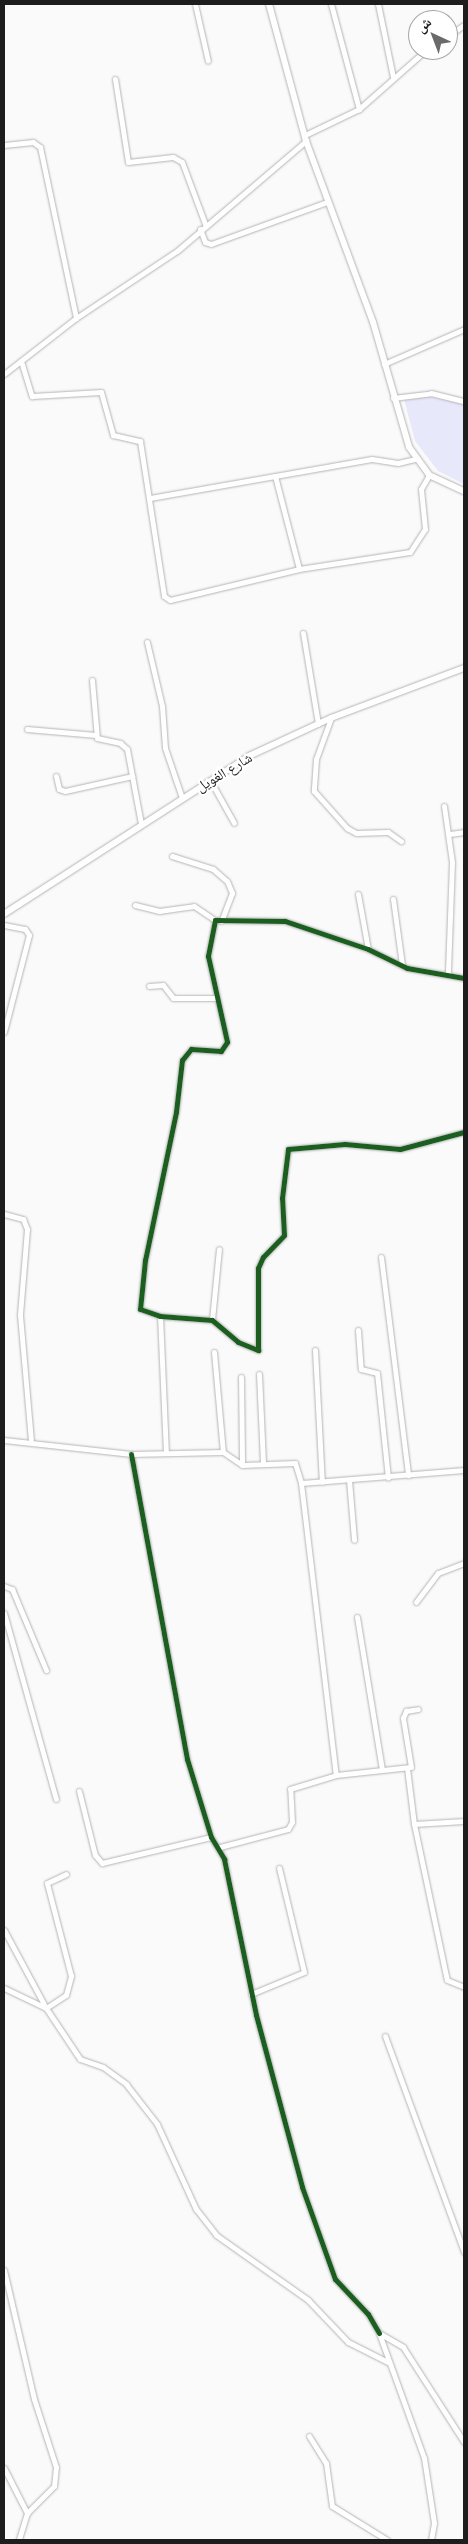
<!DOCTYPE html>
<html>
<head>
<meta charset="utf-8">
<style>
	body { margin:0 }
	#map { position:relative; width:468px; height:2544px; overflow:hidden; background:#fafafb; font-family:Inter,"Noto Naskh Arabic",sans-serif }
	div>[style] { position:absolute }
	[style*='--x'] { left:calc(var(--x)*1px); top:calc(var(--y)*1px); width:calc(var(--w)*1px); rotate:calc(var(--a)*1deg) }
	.green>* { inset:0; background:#e7e8fa }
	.roads { filter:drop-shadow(0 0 1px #b4b4b5) drop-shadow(0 0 1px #b4b4b5) }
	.minor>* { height:5px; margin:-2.5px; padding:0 2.5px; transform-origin:2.5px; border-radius:2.5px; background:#fefefe }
	.tertiary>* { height:6px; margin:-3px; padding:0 3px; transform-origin:3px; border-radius:3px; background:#fefefe }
	.cycleway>* { height:5px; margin:-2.5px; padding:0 2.5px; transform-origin:2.5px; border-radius:2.5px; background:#1b5e20 }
	span { translate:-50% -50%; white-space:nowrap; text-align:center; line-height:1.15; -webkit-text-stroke:4.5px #fff; paint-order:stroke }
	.street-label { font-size:14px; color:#1d1d1e }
	.frame { position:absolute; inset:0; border:5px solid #1d1d1e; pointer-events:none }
	.north { position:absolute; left:408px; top:10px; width:50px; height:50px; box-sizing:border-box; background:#fff; border:1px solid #a5a5a5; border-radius:50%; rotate:317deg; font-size:14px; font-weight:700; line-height:20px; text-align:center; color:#1d1d1e }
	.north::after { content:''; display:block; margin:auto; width:18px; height:22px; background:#6a6a6b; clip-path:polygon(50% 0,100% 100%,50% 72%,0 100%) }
</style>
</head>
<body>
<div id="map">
	<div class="green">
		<div style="clip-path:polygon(427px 396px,464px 404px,464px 484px,438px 471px,415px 441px,404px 399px)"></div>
	</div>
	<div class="roads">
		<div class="minor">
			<div style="--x:195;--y:4;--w:58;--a:77.2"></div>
			<div style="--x:331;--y:4;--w:109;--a:75.1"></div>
			<div style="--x:378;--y:4;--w:75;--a:78.4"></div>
			<div style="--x:448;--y:36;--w:19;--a:-35"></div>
			<div style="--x:115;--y:79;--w:84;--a:81.1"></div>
			<div style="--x:128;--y:162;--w:45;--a:-6.3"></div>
			<div style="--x:173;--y:157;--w:10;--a:29"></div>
			<div style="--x:182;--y:162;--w:66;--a:69.6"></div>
			<div style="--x:305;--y:135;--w:60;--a:-25.7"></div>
			<div style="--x:359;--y:109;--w:89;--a:-41.4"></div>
			<div style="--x:4;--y:145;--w:29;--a:-6"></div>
			<div style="--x:33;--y:142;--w:9;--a:36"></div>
			<div style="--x:40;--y:147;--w:175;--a:78.1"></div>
			<div style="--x:200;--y:229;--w:14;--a:69"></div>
			<div style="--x:205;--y:242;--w:6;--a:18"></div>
			<div style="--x:211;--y:244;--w:123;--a:-19.9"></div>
			<div style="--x:21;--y:361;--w:37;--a:73"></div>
			<div style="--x:32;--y:396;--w:69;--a:-3.3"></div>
			<div style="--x:101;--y:392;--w:45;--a:74.4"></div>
			<div style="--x:113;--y:435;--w:28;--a:13"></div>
			<div style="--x:140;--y:441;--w:157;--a:81.2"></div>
			<div style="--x:164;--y:596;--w:7;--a:34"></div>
			<div style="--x:170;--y:600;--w:133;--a:-13.5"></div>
			<div style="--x:299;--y:569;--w:112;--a:-8.7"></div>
			<div style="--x:410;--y:552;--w:27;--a:-57"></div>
			<div style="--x:425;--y:529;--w:40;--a:-95.7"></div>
			<div style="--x:421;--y:489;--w:16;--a:-60"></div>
			<div style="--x:384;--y:364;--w:87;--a:-23.6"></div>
			<div style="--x:4;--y:374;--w:91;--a:-37.9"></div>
			<div style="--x:76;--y:318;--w:121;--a:-33.6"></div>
			<div style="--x:177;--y:251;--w:170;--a:-40.5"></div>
			<div style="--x:393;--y:398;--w:38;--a:-7"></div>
			<div style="--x:431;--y:393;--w:34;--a:14"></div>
			<div style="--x:275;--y:476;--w:96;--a:75.5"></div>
			<div style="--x:150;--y:498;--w:225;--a:-10"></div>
			<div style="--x:372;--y:459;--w:26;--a:9"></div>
			<div style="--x:398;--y:463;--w:17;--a:-13"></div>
			<div style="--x:303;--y:633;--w:92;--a:80.6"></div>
			<div style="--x:147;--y:642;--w:66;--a:76.8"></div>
			<div style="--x:162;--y:706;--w:42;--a:85.9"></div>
			<div style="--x:165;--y:748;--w:53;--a:71.2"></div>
			<div style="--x:92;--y:680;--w:58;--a:85.1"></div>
			<div style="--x:97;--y:738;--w:24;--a:12"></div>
			<div style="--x:120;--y:743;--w:9;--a:41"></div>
			<div style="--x:127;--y:749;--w:76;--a:79.4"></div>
			<div style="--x:331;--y:718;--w:44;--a:110.1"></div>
			<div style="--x:316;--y:759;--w:32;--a:94"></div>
			<div style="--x:314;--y:791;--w:50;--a:48.3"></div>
			<div style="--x:347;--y:828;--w:10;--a:29"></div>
			<div style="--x:356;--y:833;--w:32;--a:-2"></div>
			<div style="--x:388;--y:832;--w:16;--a:35"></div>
			<div style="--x:27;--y:729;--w:69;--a:5"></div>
			<div style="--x:56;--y:776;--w:13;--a:77"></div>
			<div style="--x:59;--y:789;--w:6;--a:18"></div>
			<div style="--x:65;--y:791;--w:69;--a:-12.6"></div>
			<div style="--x:210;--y:780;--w:49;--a:60.8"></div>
			<div style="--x:444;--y:806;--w:57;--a:81.9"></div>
			<div style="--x:452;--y:862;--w:111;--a:92.1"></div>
			<div style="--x:450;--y:834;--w:14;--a:-8"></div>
			<div style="--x:172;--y:856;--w:43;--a:17.6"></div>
			<div style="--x:213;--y:869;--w:18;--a:41"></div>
			<div style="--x:227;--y:881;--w:13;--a:67"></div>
			<div style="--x:232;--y:893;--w:30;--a:111"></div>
			<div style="--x:358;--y:894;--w:56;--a:79.7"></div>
			<div style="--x:393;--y:899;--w:67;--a:82.2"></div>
			<div style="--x:135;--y:905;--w:25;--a:14"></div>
			<div style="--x:159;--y:911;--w:35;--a:-8"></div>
			<div style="--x:194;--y:906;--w:25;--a:34"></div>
			<div style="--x:4;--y:925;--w:21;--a:11"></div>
			<div style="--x:25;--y:929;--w:7;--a:56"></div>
			<div style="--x:29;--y:935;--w:100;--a:104.5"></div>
			<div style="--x:464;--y:978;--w:58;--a:-170"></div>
			<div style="--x:407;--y:968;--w:43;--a:-154"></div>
			<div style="--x:368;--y:949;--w:88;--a:-161.4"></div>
			<div style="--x:285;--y:921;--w:70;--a:-179.2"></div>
			<div style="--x:215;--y:920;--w:37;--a:101"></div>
			<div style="--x:208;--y:956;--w:88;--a:77.5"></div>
			<div style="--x:227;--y:1042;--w:11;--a:124"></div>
			<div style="--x:221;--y:1051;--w:30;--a:-176"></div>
			<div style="--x:191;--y:1049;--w:14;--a:129"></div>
			<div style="--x:182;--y:1060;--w:52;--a:96.6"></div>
			<div style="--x:176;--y:1112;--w:151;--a:101.8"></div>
			<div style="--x:145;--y:1260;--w:49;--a:95.8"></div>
			<div style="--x:140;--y:1309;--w:21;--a:19"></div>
			<div style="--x:160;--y:1316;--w:52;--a:4.4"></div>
			<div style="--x:212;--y:1320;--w:34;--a:40"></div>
			<div style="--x:238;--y:1342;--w:22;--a:22"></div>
			<div style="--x:258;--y:1350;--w:82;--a:-90"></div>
			<div style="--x:258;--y:1268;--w:12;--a:-66"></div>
			<div style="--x:263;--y:1257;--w:30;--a:-46"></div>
			<div style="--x:284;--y:1235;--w:37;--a:-93"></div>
			<div style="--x:282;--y:1198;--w:49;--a:-83"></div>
			<div style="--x:288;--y:1149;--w:57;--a:-5"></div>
			<div style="--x:345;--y:1144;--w:55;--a:5.2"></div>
			<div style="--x:400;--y:1149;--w:66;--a:-14.9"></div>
			<div style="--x:149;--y:986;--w:14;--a:-4"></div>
			<div style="--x:163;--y:985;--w:16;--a:52"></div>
			<div style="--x:173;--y:998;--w:43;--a:0"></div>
			<div style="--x:4;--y:1214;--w:20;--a:15"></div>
			<div style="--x:23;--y:1219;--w:11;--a:68"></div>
			<div style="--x:27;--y:1229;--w:86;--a:94.7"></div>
			<div style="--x:20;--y:1315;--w:125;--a:85"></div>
			<div style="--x:381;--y:1257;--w:220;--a:82.9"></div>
			<div style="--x:160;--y:1316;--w:136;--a:87.5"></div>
			<div style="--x:212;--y:1320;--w:71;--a:-84.4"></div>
			<div style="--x:358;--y:1330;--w:39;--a:86"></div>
			<div style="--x:361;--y:1369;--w:16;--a:14"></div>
			<div style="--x:377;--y:1373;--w:105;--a:84"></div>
			<div style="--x:315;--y:1350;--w:132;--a:87"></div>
			<div style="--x:214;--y:1352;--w:100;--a:84.9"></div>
			<div style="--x:259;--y:1374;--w:89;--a:87.4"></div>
			<div style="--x:241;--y:1377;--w:88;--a:89.3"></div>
			<div style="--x:4;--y:1440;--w:128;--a:6.3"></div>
			<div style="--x:131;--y:1454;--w:92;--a:-1.2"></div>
			<div style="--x:223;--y:1452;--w:23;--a:34"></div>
			<div style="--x:242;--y:1465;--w:53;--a:-2.2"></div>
			<div style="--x:295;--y:1463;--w:21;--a:73"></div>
			<div style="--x:301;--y:1483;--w:294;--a:83.2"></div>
			<div style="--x:336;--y:1775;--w:75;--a:-6.1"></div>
			<div style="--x:411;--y:1767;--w:50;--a:-99.3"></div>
			<div style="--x:403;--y:1718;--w:8;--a:-67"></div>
			<div style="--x:406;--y:1711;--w:12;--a:-9"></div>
			<div style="--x:131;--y:1454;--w:310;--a:79.6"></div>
			<div style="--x:187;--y:1759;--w:82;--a:72.9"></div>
			<div style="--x:211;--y:1837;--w:26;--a:59"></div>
			<div style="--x:224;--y:1859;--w:159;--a:78.4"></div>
			<div style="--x:256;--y:2015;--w:178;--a:75"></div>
			<div style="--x:302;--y:2187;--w:98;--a:70.3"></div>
			<div style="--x:335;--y:2279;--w:48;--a:46.7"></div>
			<div style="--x:368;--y:2314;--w:22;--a:60"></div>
			<div style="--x:349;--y:1480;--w:60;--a:85.2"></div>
			<div style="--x:301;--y:1483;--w:164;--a:-4.6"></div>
			<div style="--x:4;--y:1586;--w:9;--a:21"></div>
			<div style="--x:12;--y:1589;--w:88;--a:67.2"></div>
			<div style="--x:416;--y:1602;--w:36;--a:-53"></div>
			<div style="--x:438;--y:1573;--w:28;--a:-21"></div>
			<div style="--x:4;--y:1613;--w:193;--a:74.4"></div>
			<div style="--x:357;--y:1617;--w:154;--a:80.7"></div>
			<div style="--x:407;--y:1768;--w:56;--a:82.9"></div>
			<div style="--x:414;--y:1824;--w:50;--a:-3.4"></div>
			<div style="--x:79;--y:1791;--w:66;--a:76"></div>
			<div style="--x:95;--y:1855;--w:11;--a:49"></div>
			<div style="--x:102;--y:1863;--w:112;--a:-13.4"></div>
			<div style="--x:414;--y:1824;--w:159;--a:78.1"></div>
			<div style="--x:447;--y:1980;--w:18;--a:22"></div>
			<div style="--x:220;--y:1847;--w:70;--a:-14.8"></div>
			<div style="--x:288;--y:1829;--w:8;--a:-60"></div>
			<div style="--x:292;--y:1822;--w:33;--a:-93"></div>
			<div style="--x:290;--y:1789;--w:48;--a:-16.9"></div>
			<div style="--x:4;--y:1930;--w:89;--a:61.7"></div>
			<div style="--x:46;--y:2008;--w:24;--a:-33"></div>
			<div style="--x:66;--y:1995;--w:20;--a:-75"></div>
			<div style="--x:71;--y:1976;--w:96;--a:-104.5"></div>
			<div style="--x:47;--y:1883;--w:21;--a:-25"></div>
			<div style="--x:4;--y:1988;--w:47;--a:25.5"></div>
			<div style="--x:46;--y:2008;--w:61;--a:56.3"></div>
			<div style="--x:80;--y:2059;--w:24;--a:19"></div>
			<div style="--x:103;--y:2067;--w:29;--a:36"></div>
			<div style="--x:126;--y:2084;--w:51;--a:52.2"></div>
			<div style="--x:157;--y:2124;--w:94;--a:65.4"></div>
			<div style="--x:196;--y:2209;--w:33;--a:52"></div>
			<div style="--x:216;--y:2235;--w:113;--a:35.2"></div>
			<div style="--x:308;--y:2300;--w:58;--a:46.4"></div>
			<div style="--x:348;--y:2342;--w:45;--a:26.6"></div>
			<div style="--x:251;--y:1994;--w:57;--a:-22.5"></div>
			<div style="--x:304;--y:1972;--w:107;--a:-103.5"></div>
			<div style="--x:385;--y:2036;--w:230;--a:69.9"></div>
			<div style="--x:4;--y:2270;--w:132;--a:76.9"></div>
			<div style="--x:34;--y:2399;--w:71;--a:72.1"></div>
			<div style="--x:56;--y:2467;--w:19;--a:96"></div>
			<div style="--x:54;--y:2486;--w:38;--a:135"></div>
			<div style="--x:27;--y:2513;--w:28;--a:107"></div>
			<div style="--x:309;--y:2436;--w:32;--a:58"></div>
			<div style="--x:326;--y:2463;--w:43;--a:82.1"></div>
			<div style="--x:332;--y:2506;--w:65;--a:31.7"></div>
			<div style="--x:4;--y:2468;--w:51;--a:62.9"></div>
			<div style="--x:431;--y:2540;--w:17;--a:-80"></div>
			<div style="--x:434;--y:2523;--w:66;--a:-98.7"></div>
			<div style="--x:424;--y:2458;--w:133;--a:-109.8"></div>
			<div style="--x:379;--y:2333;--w:28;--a:30"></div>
			<div style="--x:403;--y:2347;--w:113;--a:57.3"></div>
		</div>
		<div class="tertiary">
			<div style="--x:269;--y:4;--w:142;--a:74.9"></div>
			<div style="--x:306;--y:141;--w:193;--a:69.7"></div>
			<div style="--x:373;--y:322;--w:130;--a:73.9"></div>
			<div style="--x:409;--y:447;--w:34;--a:54"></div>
			<div style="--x:429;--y:475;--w:38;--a:25"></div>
			<div style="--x:4;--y:914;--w:292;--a:-32.8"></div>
			<div style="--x:249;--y:756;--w:90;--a:-24.9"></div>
			<div style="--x:331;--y:718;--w:142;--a:-20.6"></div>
		</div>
	</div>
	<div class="cycleway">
		<div style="--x:464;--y:978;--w:58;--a:-170"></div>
		<div style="--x:407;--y:968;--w:43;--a:-154"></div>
		<div style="--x:368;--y:949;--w:88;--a:-161.4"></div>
		<div style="--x:285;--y:921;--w:70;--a:-179.2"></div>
		<div style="--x:215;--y:920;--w:37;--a:101"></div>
		<div style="--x:208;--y:956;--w:88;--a:77.5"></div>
		<div style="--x:227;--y:1042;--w:11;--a:124"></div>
		<div style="--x:221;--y:1051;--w:30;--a:-176"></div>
		<div style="--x:191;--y:1049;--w:14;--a:129"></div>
		<div style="--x:182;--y:1060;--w:52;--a:96.6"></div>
		<div style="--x:176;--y:1112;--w:151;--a:101.8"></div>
		<div style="--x:145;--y:1260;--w:49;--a:95.8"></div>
		<div style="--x:140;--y:1309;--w:21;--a:19"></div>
		<div style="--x:160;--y:1316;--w:52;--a:4.4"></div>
		<div style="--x:212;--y:1320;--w:34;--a:40"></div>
		<div style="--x:238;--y:1342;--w:22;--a:22"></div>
		<div style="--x:258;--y:1350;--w:82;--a:-90"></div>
		<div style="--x:258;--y:1268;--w:12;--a:-66"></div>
		<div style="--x:263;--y:1257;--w:30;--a:-46"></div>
		<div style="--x:284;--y:1235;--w:37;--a:-93"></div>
		<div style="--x:282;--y:1198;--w:49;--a:-83"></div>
		<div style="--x:288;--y:1149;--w:57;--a:-5"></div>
		<div style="--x:345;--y:1144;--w:55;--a:5.2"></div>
		<div style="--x:400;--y:1149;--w:66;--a:-14.9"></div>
		<div style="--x:131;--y:1454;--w:310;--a:79.6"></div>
		<div style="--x:187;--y:1759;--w:82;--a:72.9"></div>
		<div style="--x:211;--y:1837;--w:26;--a:59"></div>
		<div style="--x:224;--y:1859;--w:159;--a:78.4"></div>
		<div style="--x:256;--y:2015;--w:178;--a:75"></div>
		<div style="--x:302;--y:2187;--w:98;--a:70.3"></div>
		<div style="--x:335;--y:2279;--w:48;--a:46.7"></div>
		<div style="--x:368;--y:2314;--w:22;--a:60"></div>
	</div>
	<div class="street-label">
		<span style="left:224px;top:772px;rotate:-31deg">شارع الغويل</span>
	</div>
	<div class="frame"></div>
	<div class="north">ش</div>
</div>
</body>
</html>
